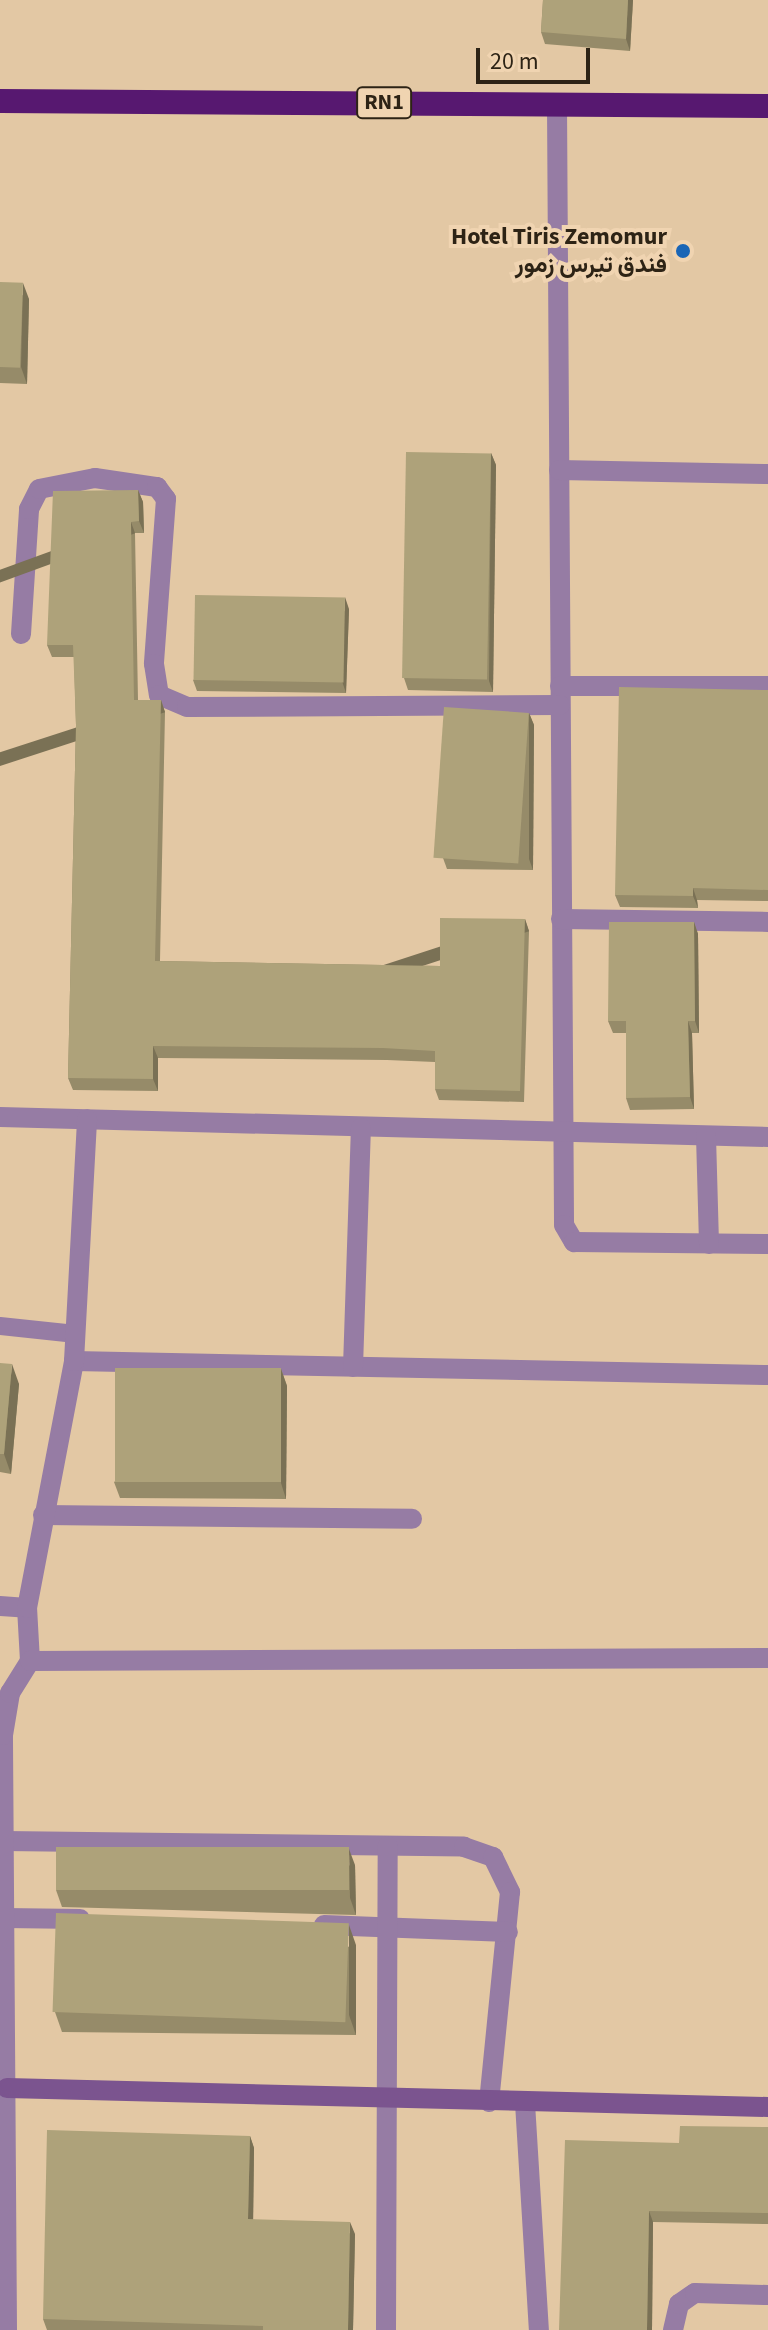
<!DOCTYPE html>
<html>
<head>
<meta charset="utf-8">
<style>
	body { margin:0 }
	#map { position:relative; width:768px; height:2330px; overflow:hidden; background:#e3c8a4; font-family:"Source Sans 3",Vazirmatn,sans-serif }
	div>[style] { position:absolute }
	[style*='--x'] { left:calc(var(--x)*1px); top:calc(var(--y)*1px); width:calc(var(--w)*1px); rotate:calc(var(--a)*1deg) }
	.lane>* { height:18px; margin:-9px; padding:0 9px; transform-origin:9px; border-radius:9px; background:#967ca4 }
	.street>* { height:20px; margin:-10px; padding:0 10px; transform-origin:10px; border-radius:10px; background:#967ca4 }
	.secondary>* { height:20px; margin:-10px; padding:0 10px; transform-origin:10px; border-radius:10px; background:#7b548f }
	.highway>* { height:24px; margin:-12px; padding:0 12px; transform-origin:12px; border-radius:12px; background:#571870 }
	.wall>* { inset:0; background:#968b69 }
	.shaded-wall>* { inset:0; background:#7a7155; transform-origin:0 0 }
	.building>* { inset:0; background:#aea27a; transform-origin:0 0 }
	.dots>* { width:22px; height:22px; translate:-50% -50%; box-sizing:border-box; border:4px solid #f0d4b1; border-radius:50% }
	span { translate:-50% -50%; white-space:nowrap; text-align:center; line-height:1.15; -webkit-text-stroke:8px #f0d4b1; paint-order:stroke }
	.shield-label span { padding:2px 6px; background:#f0d4b1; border:2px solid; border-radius:6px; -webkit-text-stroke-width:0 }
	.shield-label { font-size:22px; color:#2d2315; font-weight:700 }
	.poi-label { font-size:24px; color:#2d2315; font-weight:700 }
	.right { translate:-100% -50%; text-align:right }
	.scale { position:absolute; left:476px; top:48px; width:114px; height:36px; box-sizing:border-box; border:4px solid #2d2315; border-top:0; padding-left:10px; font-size:24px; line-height:28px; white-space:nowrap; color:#2d2315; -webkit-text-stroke:6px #f0d4b1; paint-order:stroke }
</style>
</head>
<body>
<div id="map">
	<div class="lane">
		<div style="--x:0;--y:1326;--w:76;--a:6"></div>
	</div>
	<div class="street">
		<div style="--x:557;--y:106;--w:1119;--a:89.64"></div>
		<div style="--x:564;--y:1225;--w:20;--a:60"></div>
		<div style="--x:574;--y:1242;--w:194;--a:0.6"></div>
		<div style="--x:559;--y:470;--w:209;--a:1.1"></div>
		<div style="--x:21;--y:634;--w:125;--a:-86.3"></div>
		<div style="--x:29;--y:509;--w:22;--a:-63"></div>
		<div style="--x:39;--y:489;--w:57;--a:-11.1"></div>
		<div style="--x:95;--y:478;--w:63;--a:8.3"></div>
		<div style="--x:157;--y:487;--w:15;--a:53"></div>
		<div style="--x:166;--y:499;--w:165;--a:94.2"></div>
		<div style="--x:154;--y:664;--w:31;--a:81"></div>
		<div style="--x:159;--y:695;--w:30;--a:23"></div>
		<div style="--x:187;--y:707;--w:373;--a:-0.3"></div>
		<div style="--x:560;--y:686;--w:208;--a:0"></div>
		<div style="--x:561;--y:919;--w:207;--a:0.8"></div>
		<div style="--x:0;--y:1117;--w:768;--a:1.49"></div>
		<div style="--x:706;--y:1136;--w:108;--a:88.4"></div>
		<div style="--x:74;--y:1361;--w:694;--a:1.16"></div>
		<div style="--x:353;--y:1367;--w:239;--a:-88.1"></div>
		<div style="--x:43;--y:1515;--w:369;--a:0.6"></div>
		<div style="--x:0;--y:1606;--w:27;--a:4"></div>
		<div style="--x:30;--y:1661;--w:53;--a:-93.2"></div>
		<div style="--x:27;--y:1608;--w:251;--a:-79.2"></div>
		<div style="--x:74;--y:1361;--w:242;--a:-86.9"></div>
		<div style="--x:4;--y:1841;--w:460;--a:0.7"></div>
		<div style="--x:464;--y:1847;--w:31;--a:19"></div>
		<div style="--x:493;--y:1857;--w:39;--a:64"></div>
		<div style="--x:510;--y:1892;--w:211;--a:95.7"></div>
		<div style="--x:5;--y:1918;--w:75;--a:0.8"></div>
		<div style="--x:324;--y:1925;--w:184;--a:2.2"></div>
		<div style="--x:525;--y:2103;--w:227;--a:86.5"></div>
		<div style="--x:7;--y:2330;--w:595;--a:-90.39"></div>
		<div style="--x:3;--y:1735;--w:43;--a:-80.5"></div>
		<div style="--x:10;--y:1693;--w:38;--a:-58"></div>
		<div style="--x:30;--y:1661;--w:738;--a:-0.23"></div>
		<div style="--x:386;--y:2330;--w:484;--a:-89.8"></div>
		<div style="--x:673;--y:2330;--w:27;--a:-77"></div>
		<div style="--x:679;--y:2304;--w:19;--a:-35"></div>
		<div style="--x:695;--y:2293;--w:73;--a:1.6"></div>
	</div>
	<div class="secondary">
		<div style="--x:7;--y:2088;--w:761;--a:1.43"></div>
	</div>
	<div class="highway">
		<div style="--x:0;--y:101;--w:768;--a:0.37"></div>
	</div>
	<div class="wall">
		<div style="clip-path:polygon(543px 0,633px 0,630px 51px,545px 44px,541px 32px)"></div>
		<div style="clip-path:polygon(0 282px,29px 299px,27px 384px,0 383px)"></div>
		<div style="clip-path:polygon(491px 453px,496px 465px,493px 692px,408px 690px,404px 678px)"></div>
		<div style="clip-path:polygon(138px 490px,143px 502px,144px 533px,135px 533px,138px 700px,161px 700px,165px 712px,160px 961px,440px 966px,525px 919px,529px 931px,524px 1102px,439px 1100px,435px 1089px,435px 1062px,387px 1060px,158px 1058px,158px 1091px,73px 1090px,68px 1078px,76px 725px,74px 657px,52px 657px,47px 645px)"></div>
		<div style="clip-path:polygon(349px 609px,346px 693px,197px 691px,193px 680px)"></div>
		<div style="clip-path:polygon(768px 690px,768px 901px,697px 900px,698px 908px,620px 907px,615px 895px)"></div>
		<div style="clip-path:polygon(529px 713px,534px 725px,533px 870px,447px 869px,443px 858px)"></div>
		<div style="clip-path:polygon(694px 922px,698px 934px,699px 1033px,692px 1033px,694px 1109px,630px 1110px,626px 1098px,626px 1033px,613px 1033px,608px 1021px)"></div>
		<div style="clip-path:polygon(0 1363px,19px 1384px,11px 1474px,0 1472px)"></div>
		<div style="clip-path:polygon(281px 1369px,287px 1386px,286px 1499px,120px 1498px,114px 1482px)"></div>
		<div style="clip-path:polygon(355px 1865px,356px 1915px,62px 1907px,56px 1890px)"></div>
		<div style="clip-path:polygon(356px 1945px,356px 2035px,62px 2032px,55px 2012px)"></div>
		<div style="clip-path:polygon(768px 2127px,768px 2224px,653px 2222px,652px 2330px,559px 2330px,679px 2143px)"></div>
		<div style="clip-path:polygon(250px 2136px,254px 2148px,253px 2220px,355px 2234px,353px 2330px,47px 2330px,43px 2319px)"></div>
	</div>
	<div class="shaded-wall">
		<div style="clip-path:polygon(628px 0,633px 0,630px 51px,626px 39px)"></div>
		<div style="clip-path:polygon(23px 283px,29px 299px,27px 384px,21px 367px)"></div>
		<div style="clip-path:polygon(491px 453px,496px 465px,493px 692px,489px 681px)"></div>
		<div style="clip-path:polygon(138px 490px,143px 502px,144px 533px,139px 521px)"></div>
		<div style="left:131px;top:522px;width:12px;height:178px;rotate:70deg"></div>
		<div style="clip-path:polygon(345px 597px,349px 609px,346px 693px,342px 681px)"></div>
		<div style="left:161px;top:700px;width:13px;height:261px;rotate:72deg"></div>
		<div style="clip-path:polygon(529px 713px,534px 725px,533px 870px,529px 859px)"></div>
		<div style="clip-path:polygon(693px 888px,697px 900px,698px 908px,693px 896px)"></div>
		<div style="left:525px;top:919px;width:13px;height:172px;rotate:72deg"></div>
		<div style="clip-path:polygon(694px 922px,698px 934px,699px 1033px,695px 1021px)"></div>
		<div style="clip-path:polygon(688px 1021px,692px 1033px,694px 1109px,690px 1097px)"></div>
		<div style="clip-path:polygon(153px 1046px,158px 1058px,158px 1091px,153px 1079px)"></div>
		<div style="clip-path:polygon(12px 1364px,19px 1384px,11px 1474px,4px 1454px)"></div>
		<div style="clip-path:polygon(281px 1369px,287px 1386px,286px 1499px,281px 1483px)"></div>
		<div style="clip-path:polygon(349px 1849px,355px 1865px,356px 1915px,350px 1898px)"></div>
		<div style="clip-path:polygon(349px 1925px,356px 1945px,356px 2035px,349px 2015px)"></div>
		<div style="clip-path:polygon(250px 2136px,254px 2148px,253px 2231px,248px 2219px)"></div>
		<div style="clip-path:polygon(649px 2211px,653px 2222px,652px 2330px,647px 2330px)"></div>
		<div style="clip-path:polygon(350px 2222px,355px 2234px,353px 2330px,348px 2330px)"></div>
	</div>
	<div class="building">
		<div style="clip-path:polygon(543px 0,628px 0,626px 39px,541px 32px)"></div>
		<div style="left:0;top:282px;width:23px;height:85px;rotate:2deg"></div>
		<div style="left:406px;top:452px;width:85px;height:226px;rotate:1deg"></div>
		<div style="clip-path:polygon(138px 490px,139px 521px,131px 522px,134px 700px,161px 700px,155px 961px,440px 966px,440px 918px,525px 919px,520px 1091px,435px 1089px,435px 1051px,383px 1048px,153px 1046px,153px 1079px,68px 1078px,76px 725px,73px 645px,47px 645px,53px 491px)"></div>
		<div style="left:195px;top:595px;width:150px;height:85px;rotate:1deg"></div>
		<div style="clip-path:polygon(619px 687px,768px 690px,768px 890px,693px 888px,693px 896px,615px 895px)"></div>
		<div style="left:444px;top:707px;width:85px;height:151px;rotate:4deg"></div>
		<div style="clip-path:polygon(609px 922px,694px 922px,695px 1021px,688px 1021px,690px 1097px,626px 1098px,626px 1021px,608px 1021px)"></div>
		<div style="clip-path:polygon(0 1363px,12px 1364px,4px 1454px,0 1454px)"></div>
		<div style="left:115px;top:1368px;width:166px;height:114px"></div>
		<div style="left:56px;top:1847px;width:293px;height:43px"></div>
		<div style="left:56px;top:1913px;width:293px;height:99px;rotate:2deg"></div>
		<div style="clip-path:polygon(680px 2126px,768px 2127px,768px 2213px,649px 2211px,647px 2330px,559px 2330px,565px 2140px,679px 2143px)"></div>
		<div style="clip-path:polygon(47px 2130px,250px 2136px,248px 2219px,350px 2222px,348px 2330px,263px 2330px,263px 2326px,43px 2319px)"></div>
	</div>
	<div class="dots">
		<div style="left:683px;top:251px;background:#1b66b6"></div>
	</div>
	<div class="shield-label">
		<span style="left:384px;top:103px">RN1</span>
	</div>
	<div class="poi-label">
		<span class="right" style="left:667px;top:251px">Hotel Tiris Zemomur<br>فندق تيرس زمور</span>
	</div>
	<div class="scale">20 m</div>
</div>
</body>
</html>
